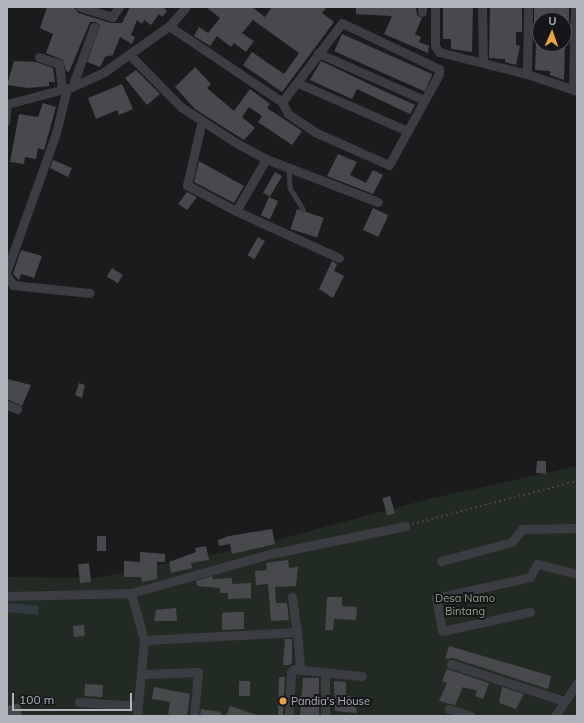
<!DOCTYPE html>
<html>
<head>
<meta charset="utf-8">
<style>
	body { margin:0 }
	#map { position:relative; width:584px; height:723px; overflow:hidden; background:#1b1b1d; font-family:Mulish,sans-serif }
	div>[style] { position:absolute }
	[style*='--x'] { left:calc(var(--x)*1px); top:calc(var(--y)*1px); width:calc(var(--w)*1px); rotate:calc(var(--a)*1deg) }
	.green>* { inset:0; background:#222b23 }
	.water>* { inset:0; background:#313b41; transform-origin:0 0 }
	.building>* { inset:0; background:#48494d; transform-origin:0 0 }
	.path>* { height:1.5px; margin-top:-0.75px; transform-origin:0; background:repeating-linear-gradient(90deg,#424449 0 2px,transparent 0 5px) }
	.lane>* { height:4.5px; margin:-2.25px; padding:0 2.25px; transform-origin:2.25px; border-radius:2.25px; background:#3c3d42 }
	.street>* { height:9px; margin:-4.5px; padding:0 4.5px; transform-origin:4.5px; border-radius:4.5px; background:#3c3d42 }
	.dots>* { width:11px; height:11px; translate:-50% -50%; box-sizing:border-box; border:2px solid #161618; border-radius:50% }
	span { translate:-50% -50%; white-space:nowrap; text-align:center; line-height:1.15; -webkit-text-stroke:4px #161618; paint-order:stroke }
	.park-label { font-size:11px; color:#87a686 }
	.poi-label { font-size:11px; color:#aeb3bc }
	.left { translate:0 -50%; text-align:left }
	.frame { position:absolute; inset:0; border:8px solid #aeb3bc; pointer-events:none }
	.north { position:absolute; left:532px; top:12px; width:40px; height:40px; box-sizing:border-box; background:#161618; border:1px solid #53555a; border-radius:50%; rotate:2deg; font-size:11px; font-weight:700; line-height:16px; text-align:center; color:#aeb3bc }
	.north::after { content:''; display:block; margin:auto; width:14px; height:18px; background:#eda343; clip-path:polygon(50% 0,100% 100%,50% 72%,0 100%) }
	.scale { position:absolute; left:12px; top:693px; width:120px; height:18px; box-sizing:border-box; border:2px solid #aeb3bc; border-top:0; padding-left:5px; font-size:12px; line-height:14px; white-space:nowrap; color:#aeb3bc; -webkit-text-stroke:3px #161618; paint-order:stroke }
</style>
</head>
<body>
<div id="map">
	<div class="green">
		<div style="clip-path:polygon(577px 466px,577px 716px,7px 716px,7px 577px,97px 578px,254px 546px,429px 499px)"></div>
	</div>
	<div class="water">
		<div style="left:7px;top:603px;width:32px;height:9px;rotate:5deg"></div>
	</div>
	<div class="building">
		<div style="clip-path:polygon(47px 7px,74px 7px,78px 13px,111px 23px,122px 23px,130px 7px,163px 7px,167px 11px,162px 17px,159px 14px,151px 25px,144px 20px,142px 24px,137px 20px,131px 35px,135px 37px,132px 44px,120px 37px,113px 55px,105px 57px,100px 67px,87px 62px,100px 26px,96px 22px,90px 22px,69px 72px,66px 71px,63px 60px,46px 53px,53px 34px,40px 28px)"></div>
		<div style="clip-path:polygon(206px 7px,252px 7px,265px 17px,272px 7px,327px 7px,322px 13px,334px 22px,282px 92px,243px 65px,252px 52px,284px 74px,299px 53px,253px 20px,242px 33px,254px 41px,246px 52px,234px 43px,231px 47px,217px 36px,210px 46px,194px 36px,199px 27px,208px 33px,220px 18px)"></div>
		<div style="clip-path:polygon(356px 7px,416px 7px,417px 15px,422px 18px,415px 34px,421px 37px,419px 42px,429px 46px,428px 53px,384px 34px,392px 16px,356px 14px)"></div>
		<div style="clip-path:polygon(443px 7px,473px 7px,472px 52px,451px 49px,451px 39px,443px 39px)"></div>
		<div style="clip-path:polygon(490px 7px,522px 7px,522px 32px,516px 32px,516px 45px,520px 46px,516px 65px,505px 62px,505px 59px,489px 58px)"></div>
		<div style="clip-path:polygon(534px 7px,569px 7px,569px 20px,540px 20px,540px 40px,534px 40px)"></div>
		<div style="left:342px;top:34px;width:99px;height:19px;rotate:24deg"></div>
		<div style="clip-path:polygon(536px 44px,565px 44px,564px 80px,550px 75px,550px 71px,535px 70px)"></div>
		<div style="clip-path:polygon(14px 61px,36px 62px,53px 68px,55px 82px,49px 82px,49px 86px,28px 88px,7px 85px)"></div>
		<div style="clip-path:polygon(321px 61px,386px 92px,415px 105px,410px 114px,357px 89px,352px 99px,310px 80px)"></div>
		<div style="clip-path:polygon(195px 67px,211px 84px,207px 88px,234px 111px,250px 89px,270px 104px,267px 108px,302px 131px,292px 145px,258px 122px,262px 116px,249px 107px,242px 117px,255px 128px,244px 140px,195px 109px,175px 87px)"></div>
		<div style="clip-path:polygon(136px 70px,160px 94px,147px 105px,125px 78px)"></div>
		<div style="clip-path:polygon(122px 84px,133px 109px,119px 115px,117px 110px,96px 119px,88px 98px)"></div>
		<div style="clip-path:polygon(43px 103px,56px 107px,44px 150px,38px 148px,36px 159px,25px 157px,24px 164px,10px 162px,19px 114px,38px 117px)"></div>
		<div style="clip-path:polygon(338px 154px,357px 162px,350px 175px,366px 183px,373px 170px,383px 175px,373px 194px,327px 176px)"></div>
		<div style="clip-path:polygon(53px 160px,72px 168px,68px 177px,50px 168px)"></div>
		<div style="clip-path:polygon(199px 161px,244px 186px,234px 203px,194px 182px)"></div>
		<div style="left:275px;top:172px;width:8px;height:24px;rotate:30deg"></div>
		<div style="clip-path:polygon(187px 192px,197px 197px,187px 210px,178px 204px)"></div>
		<div style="left:269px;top:197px;width:10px;height:20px;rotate:24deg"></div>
		<div style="left:373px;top:208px;width:17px;height:24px;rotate:25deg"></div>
		<div style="left:297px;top:209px;width:28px;height:21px;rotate:18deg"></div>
		<div style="left:258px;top:237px;width:8px;height:21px;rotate:30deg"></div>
		<div style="clip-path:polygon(21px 250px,42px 256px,34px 278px,21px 274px,19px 280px,13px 274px)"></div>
		<div style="clip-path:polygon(332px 261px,337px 264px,334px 271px,344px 276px,333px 298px,319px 289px)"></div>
		<div style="left:112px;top:268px;width:13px;height:10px;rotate:32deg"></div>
		<div style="clip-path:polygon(7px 379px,31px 385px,22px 406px,7px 399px)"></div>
		<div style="clip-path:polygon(79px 383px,85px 385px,82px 398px,75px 395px)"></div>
		<div style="clip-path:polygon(537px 461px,546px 461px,546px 474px,536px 473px)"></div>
		<div style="left:390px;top:496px;width:18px;height:8px;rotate:74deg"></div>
		<div style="clip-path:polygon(272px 529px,275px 544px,232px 554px,230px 544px,219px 546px,218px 540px,229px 536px)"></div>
		<div style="left:97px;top:536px;width:9px;height:15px"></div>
		<div style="clip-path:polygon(206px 546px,209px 560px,191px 563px,192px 568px,171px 573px,169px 562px,196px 552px,195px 548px)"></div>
		<div style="clip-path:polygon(140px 552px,165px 554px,165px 562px,157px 562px,157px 579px,142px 582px,141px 577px,124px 577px,124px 561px,140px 562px)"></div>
		<div style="clip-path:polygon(288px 560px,289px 568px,298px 567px,296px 586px,275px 587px,276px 603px,287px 603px,289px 620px,271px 621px,268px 584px,256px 585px,255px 571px,267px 570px,266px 563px)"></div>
		<div style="left:89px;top:563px;width:19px;height:11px;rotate:84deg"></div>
		<div style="clip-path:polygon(212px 576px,213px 579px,232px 578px,232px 584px,251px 583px,251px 598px,228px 599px,228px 593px,220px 593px,220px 588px,197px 586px,196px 581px)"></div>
		<div style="clip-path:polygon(327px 597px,342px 597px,342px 606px,357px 607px,356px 620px,334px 619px,333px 630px,325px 630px)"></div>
		<div style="clip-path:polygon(176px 608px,177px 621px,154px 621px,156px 610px)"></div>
		<div style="clip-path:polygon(235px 612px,244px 612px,244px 629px,222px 630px,222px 613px)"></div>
		<div style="left:84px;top:625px;width:11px;height:11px;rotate:85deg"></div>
		<div style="clip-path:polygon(285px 639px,292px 639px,292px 663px,289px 665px,283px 665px)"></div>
		<div style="clip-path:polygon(449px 646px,551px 676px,548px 689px,453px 658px,445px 659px)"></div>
		<div style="clip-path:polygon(447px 669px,489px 683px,483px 699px,475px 696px,477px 691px,463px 687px,455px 705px,439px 701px,447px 683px,442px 681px)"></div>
		<div style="clip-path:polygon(279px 677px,285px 677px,283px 716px,278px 716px)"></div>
		<div style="clip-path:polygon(303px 678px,319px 678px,319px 716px,300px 716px)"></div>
		<div style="left:239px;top:681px;width:11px;height:15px"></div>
		<div style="clip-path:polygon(334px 681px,346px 682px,346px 696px,355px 697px,357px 713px,335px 711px)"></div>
		<div style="left:85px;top:684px;width:18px;height:12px;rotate:3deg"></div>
		<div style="clip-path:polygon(154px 687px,190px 694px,187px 716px,168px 716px,170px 702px,152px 699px)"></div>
		<div style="clip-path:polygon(502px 687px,524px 694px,516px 709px,499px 703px)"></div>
		<div style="clip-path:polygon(20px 703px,22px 716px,7px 716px,7px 706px)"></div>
		<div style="clip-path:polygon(230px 706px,257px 715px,257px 716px,226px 716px)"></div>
		<div style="clip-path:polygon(201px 709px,221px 712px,221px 716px,200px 716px)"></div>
	</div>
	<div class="path">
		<div style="--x:412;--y:524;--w:171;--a:-14.6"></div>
	</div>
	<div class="lane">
		<div style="--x:7;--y:123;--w:19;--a:-84"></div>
		<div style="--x:289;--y:168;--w:20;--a:87"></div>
		<div style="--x:290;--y:188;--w:25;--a:58"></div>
	</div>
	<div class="street">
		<div style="--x:80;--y:7;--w:34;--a:17"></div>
		<div style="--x:112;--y:17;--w:12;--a:-55"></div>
		<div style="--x:435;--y:7;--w:39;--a:90"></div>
		<div style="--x:435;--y:46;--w:7;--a:56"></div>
		<div style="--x:439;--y:52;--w:91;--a:14"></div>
		<div style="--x:527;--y:74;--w:53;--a:18.8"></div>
		<div style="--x:482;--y:7;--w:55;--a:89"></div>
		<div style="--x:422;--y:12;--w:5;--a:-90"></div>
		<div style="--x:169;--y:26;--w:136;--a:33.9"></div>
		<div style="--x:282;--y:102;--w:99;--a:-52.8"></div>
		<div style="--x:342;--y:23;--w:107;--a:25.4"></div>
		<div style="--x:439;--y:69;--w:5;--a:90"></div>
		<div style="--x:439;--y:74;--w:104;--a:118.8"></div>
		<div style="--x:389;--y:165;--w:81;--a:-156"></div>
		<div style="--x:315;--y:132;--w:32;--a:-146"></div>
		<div style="--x:288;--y:114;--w:13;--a:-117"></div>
		<div style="--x:318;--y:53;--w:116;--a:23.9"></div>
		<div style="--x:130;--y:55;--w:73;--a:45.6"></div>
		<div style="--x:181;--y:107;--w:68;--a:33"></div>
		<div style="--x:238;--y:144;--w:32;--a:28"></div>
		<div style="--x:266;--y:159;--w:120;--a:21"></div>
		<div style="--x:39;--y:57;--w:21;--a:19"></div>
		<div style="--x:59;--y:64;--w:26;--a:83"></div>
		<div style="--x:527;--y:74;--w:67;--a:-89.1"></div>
		<div style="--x:298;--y:83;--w:120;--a:23.6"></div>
		<div style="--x:72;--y:87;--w:64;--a:-69.9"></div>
		<div style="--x:573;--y:90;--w:83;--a:-88.6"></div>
		<div style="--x:7;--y:104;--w:67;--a:-14.7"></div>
		<div style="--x:72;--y:87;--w:35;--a:-25"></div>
		<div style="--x:104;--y:72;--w:80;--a:-35.3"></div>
		<div style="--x:169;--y:26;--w:25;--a:-48"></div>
		<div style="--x:202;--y:121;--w:66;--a:103.2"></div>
		<div style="--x:187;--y:185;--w:55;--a:28"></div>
		<div style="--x:236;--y:211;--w:113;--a:24.5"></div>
		<div style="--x:236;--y:211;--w:60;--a:-60"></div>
		<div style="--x:7;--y:270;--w:145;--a:-70.3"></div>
		<div style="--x:56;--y:133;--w:46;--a:-76.3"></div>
		<div style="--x:7;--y:276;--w:11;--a:56"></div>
		<div style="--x:13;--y:285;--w:77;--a:5.9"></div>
		<div style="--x:7;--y:405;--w:11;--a:22"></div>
		<div style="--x:441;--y:561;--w:73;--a:-15"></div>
		<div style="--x:512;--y:542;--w:16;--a:-52"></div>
		<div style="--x:522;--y:529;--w:55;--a:-1"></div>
		<div style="--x:131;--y:593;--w:49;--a:74.5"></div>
		<div style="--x:144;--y:640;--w:76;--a:95.3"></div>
		<div style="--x:7;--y:596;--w:124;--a:-1.4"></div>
		<div style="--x:131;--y:593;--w:144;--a:-15.7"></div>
		<div style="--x:270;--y:554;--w:138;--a:-11.7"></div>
		<div style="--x:292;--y:597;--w:35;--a:82"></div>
		<div style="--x:530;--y:612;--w:90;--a:167.8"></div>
		<div style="--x:442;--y:631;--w:34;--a:-100"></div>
		<div style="--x:436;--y:598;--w:96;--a:-12.6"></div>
		<div style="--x:530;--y:577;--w:15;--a:-62"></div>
		<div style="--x:537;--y:564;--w:41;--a:14"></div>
		<div style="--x:144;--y:640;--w:153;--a:-3"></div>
		<div style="--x:297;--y:632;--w:38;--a:85"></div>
		<div style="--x:451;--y:664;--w:119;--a:18.1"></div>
		<div style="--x:143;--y:674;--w:55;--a:-2.1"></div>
		<div style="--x:198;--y:672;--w:44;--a:95.2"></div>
		<div style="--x:325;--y:674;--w:42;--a:90"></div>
		<div style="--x:79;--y:702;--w:59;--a:3.9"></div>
		<div style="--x:449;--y:709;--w:23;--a:18"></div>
		<div style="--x:289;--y:716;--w:44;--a:-87.4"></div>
		<div style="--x:291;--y:672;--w:4;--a:-45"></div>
		<div style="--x:294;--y:669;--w:68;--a:5.9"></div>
		<div style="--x:555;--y:716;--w:40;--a:-56"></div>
	</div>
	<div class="dots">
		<div style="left:283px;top:701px;background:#eda343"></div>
	</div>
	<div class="park-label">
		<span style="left:465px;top:605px">Desa Namo<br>Bintang</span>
	</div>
	<div class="poi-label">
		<span class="left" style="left:291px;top:701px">Pandia's House</span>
	</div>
	<div class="frame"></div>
	<div class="north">U</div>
	<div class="scale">100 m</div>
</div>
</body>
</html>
